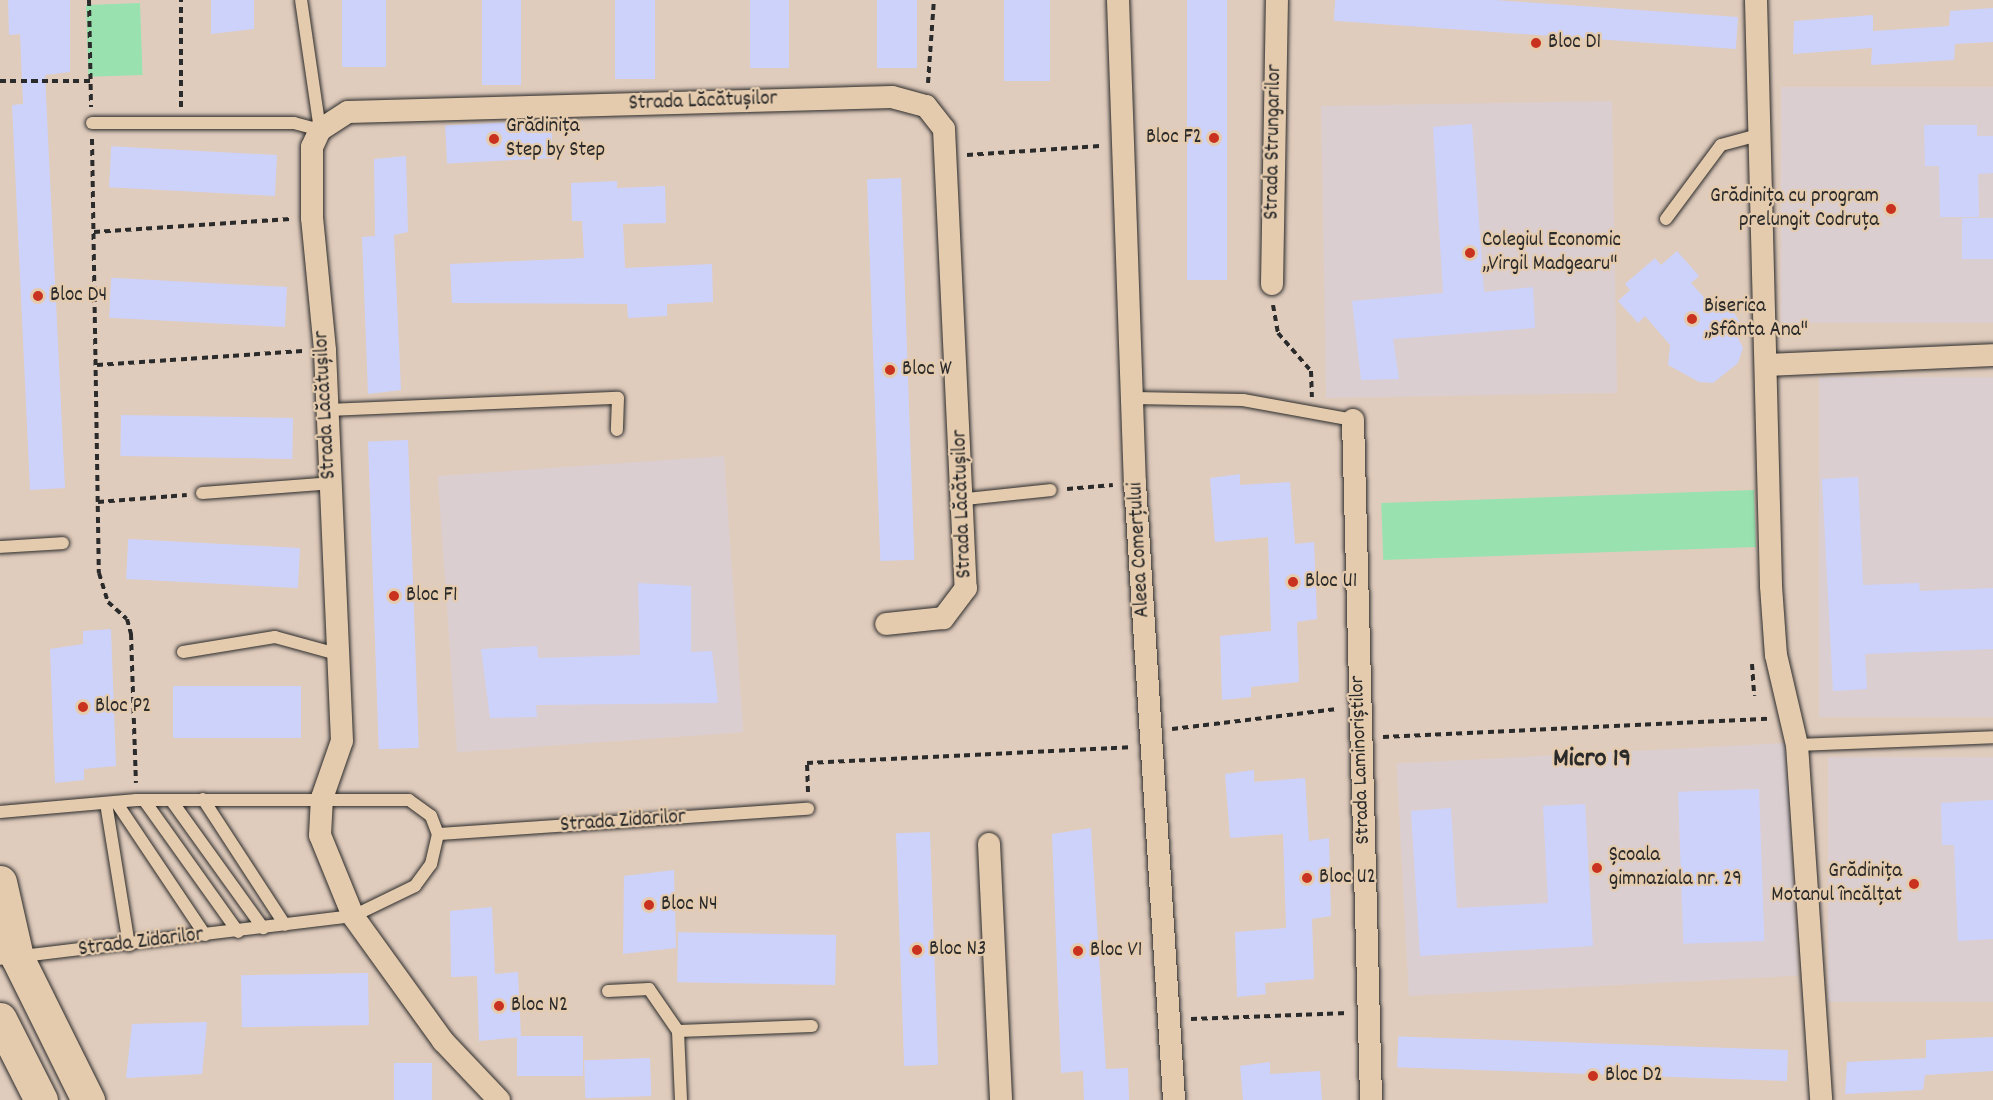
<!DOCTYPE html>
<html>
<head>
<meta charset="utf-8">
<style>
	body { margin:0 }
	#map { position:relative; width:1993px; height:1100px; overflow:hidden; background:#e0ccbd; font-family:Dekko,sans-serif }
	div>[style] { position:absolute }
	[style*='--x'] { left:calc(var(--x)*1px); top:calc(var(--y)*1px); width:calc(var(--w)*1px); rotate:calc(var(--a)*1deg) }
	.built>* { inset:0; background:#daced0; transform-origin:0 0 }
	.green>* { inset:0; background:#99e2b0; transform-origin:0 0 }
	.building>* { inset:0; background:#cdd2fb; transform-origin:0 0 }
	.path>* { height:4px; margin-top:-2px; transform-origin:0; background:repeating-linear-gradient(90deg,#2b2b2b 0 6px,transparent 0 10.5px) }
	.roads { filter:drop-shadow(0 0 2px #2b2b2b) drop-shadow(0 0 2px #2b2b2b) }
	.lane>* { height:12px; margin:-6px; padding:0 6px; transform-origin:6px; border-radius:6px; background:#e5cbad }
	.street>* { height:22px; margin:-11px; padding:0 11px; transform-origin:11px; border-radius:11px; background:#e5cbad }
	.secondary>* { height:33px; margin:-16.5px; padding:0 16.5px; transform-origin:16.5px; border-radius:16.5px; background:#e5cbad }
	.dots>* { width:16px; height:16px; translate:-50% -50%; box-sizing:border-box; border:3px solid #e5cbad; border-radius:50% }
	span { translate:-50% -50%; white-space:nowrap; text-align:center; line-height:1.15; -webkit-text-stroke:4.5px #e5cbad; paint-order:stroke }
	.poi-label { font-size:21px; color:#2b2b2b }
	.left { translate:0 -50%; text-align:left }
	.right { translate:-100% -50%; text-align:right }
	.street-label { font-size:21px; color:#2b2b2b }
	.district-label { font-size:27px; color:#2b2b2b; font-weight:700 }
</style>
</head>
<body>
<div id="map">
	<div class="built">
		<div style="left:1993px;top:87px;width:236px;height:212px;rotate:90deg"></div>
		<div style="left:1612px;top:101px;width:292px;height:291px;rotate:89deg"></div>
		<div style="left:1993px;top:377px;width:340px;height:174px;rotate:90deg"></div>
		<div style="left:724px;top:456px;width:277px;height:287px;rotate:86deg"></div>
		<div style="left:1786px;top:743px;width:233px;height:390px;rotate:87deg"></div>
		<div style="left:1993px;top:757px;width:245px;height:165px;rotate:90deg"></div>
	</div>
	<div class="green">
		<div style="left:140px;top:3px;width:72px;height:54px;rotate:88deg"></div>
		<div style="left:1754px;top:490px;width:57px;height:373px;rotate:88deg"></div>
	</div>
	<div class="building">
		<div style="clip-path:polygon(8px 0,70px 0,70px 72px,45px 75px,65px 488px,30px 490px,12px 105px,23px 104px,20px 34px,9px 35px)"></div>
		<div style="clip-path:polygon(211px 0,254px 0,254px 29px,211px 34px)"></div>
		<div style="left:342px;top:0;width:44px;height:67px"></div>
		<div style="left:482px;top:0;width:39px;height:85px"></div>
		<div style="left:615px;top:0;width:40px;height:79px"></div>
		<div style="left:750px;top:0;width:39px;height:68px"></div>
		<div style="left:877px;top:0;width:40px;height:68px"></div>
		<div style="left:1004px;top:0;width:46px;height:81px"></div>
		<div style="left:1187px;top:0;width:40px;height:280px"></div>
		<div style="clip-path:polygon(1993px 8px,1993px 42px,1955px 44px,1954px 60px,1871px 65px,1872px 48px,1793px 54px,1794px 21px,1873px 15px,1873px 31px,1949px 26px,1950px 11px)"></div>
		<div style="left:1738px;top:17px;width:32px;height:403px;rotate:94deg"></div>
		<div style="left:551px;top:120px;width:38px;height:106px;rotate:87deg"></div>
		<div style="clip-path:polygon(1472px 124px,1484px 292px,1533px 287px,1535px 328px,1393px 339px,1399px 379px,1361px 380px,1352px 301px,1443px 293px,1433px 127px)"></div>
		<div style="clip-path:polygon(1924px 125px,1977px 125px,1977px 136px,1993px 136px,1993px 173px,1978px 174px,1979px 217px,1940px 217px,1939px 166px,1925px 166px)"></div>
		<div style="left:277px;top:155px;width:41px;height:166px;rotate:93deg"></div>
		<div style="clip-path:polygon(406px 156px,408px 232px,394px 235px,401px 390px,368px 394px,362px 237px,375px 236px,374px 159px)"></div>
		<div style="left:901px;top:178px;width:382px;height:34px;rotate:88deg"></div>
		<div style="clip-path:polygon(617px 181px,617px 188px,665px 186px,666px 223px,623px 224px,625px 268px,712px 264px,713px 302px,667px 304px,667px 316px,628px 318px,627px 304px,452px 303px,450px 264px,584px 258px,582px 221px,572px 221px,571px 183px)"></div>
		<div style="left:1993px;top:218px;width:41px;height:31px;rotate:90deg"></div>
		<div style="clip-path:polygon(1677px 251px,1699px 276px,1691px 283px,1711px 305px,1732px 310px,1739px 321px,1737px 336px,1743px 348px,1738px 363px,1713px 383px,1699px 382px,1668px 365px,1670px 345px,1645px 316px,1638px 323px,1618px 301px,1630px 290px,1625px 284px,1655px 258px,1661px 265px)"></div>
		<div style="left:287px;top:287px;width:40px;height:176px;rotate:93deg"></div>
		<div style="left:293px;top:418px;width:41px;height:172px;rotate:91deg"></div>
		<div style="left:408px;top:440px;width:308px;height:40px;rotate:88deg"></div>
		<div style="clip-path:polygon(1240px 474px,1240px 485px,1290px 482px,1295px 544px,1314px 542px,1317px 619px,1297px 622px,1299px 682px,1251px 687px,1251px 697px,1222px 700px,1220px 636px,1271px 631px,1268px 537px,1215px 542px,1210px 478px)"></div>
		<div style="clip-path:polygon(1858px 477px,1863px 585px,1919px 583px,1920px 591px,1993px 588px,1993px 649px,1865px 654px,1867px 689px,1833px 691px,1822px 479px)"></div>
		<div style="left:300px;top:548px;width:40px;height:172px;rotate:93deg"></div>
		<div style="clip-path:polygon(638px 583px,691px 586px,691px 652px,712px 651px,718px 703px,536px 705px,537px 717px,490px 718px,481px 649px,537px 646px,538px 658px,640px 655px)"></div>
		<div style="clip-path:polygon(111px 629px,116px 766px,84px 769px,84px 780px,55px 783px,50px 649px,83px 644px,83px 631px)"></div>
		<div style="left:301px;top:686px;width:52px;height:128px;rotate:90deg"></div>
		<div style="clip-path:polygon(1254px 770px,1254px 782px,1305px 778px,1309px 841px,1329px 838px,1331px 916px,1312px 919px,1314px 979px,1265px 983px,1266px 994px,1237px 997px,1235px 932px,1286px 928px,1283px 834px,1230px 838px,1225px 774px)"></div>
		<div style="left:1759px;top:789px;width:152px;height:81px;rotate:88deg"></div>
		<div style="clip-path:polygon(1993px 800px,1993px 939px,1958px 941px,1954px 845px,1942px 845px,1941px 803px)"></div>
		<div style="clip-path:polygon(1585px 804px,1593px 946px,1420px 956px,1411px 811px,1451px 808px,1457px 908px,1548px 903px,1543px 806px)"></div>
		<div style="clip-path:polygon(1091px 828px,1106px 1069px,1128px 1068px,1129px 1100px,1084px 1100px,1083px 1071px,1061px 1073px,1052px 834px)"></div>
		<div style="left:930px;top:832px;width:233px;height:34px;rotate:88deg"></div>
		<div style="clip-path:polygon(674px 870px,676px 948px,623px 954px,624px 876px)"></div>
		<div style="clip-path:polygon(492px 907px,495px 974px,518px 972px,521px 1037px,479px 1041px,477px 976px,451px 977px,450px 911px)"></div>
		<div style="left:836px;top:935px;width:50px;height:158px;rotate:91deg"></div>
		<div style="left:368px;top:973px;width:52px;height:127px;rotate:89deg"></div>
		<div style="clip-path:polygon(207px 1022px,202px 1074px,126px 1078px,132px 1024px)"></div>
		<div style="left:583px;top:1036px;width:40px;height:66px;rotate:90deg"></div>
		<div style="clip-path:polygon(1993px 1037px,1993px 1071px,1925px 1075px,1923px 1090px,1845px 1094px,1847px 1062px,1926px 1058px,1926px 1040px)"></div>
		<div style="left:1788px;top:1050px;width:31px;height:390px;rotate:92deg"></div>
		<div style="left:650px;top:1058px;width:38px;height:66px;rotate:88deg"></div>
		<div style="clip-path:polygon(1270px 1062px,1270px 1074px,1320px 1071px,1322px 1100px,1243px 1100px,1240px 1066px)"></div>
		<div style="left:432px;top:1063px;width:37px;height:38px;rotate:90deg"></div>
	</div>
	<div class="path">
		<div style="--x:89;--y:0;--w:107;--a:88.9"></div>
		<div style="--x:0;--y:81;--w:91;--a:0"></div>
		<div style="--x:928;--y:83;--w:83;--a:-85.9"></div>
		<div style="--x:181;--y:107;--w:107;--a:-90"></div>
		<div style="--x:92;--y:139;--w:434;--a:89.1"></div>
		<div style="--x:99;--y:573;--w:30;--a:73"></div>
		<div style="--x:108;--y:602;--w:25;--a:42"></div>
		<div style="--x:127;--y:619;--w:16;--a:75"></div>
		<div style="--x:131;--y:634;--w:149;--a:88.1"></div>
		<div style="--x:967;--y:155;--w:133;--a:-3.9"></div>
		<div style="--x:94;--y:232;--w:197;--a:-3.8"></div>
		<div style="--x:1273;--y:305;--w:28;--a:80"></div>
		<div style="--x:1278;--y:333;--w:50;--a:49"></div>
		<div style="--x:1311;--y:371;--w:26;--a:88"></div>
		<div style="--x:97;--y:365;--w:206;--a:-3.9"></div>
		<div style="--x:1067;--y:489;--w:46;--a:-5"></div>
		<div style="--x:98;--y:502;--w:89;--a:-4.5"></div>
		<div style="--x:1752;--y:664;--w:32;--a:86"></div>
		<div style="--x:1172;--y:729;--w:166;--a:-6.9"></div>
		<div style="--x:1383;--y:737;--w:385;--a:-2.7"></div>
		<div style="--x:808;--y:792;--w:29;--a:-92"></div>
		<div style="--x:807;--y:763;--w:323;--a:-2.8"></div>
		<div style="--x:1191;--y:1019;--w:157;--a:-2.2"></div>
	</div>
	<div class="roads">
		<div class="lane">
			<div style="--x:92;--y:123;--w:202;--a:0"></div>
			<div style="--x:294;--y:123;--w:27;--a:15"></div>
			<div style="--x:320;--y:130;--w:131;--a:-98.3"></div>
			<div style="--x:1666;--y:219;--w:92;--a:-53.4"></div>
			<div style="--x:1721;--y:145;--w:42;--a:-15"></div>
			<div style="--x:1133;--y:398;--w:110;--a:1"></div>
			<div style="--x:1243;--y:400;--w:112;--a:10.3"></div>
			<div style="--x:328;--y:410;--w:290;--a:-2.4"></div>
			<div style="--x:618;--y:398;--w:32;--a:92"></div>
			<div style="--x:202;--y:493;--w:129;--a:-4.4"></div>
			<div style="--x:966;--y:499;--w:85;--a:-6"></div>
			<div style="--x:0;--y:547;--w:63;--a:-3.6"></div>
			<div style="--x:183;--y:652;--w:93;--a:-9.3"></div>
			<div style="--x:275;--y:637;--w:68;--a:15.3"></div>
			<div style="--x:1797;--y:745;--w:196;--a:-2.3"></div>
			<div style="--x:203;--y:799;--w:150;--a:56.9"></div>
			<div style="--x:144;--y:800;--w:162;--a:54.5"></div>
			<div style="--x:171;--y:800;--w:158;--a:54.3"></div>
			<div style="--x:116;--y:802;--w:160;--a:56.2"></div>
			<div style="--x:106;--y:803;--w:144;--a:80.8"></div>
			<div style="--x:0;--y:812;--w:137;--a:-5"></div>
			<div style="--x:136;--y:800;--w:273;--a:0"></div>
			<div style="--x:409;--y:800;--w:27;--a:36"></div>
			<div style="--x:431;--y:816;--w:19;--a:69"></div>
			<div style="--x:438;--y:834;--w:31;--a:103"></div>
			<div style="--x:431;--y:864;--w:27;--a:126"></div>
			<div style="--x:415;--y:886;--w:69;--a:154.2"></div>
			<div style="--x:353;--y:916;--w:356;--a:173.1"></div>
			<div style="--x:438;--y:834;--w:371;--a:-3.9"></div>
			<div style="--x:608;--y:991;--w:41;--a:-2.8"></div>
			<div style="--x:649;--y:989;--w:51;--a:55.4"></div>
			<div style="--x:681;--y:1100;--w:69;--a:-92.5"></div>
			<div style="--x:678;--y:1031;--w:134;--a:-2.1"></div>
		</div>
		<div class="street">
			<div style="--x:1118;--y:0;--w:483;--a:88"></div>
			<div style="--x:1135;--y:483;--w:618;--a:86.38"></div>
			<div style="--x:1756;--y:0;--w:586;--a:88.53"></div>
			<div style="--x:1771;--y:586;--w:69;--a:85.9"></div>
			<div style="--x:1776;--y:655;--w:92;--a:76.9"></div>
			<div style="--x:1797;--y:745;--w:356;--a:86.1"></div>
			<div style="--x:1272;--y:284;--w:284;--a:-89"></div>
			<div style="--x:1766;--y:365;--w:227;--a:-2.5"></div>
			<div style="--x:1353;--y:420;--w:680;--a:88.48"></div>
			<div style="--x:989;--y:844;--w:256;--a:87.3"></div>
			<div style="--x:499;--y:1100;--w:81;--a:-133.5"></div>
			<div style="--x:443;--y:1041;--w:154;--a:-125.8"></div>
			<div style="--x:353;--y:916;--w:87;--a:-112.2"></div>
			<div style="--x:320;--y:835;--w:37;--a:-87"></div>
			<div style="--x:322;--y:798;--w:60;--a:-70.7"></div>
			<div style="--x:342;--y:741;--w:391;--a:-92.5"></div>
			<div style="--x:325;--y:350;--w:133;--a:-95.6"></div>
			<div style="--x:312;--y:218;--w:71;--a:-90"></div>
			<div style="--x:312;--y:147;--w:19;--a:-65"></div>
			<div style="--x:320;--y:130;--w:33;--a:-33"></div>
			<div style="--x:348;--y:112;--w:544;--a:-1.58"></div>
			<div style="--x:892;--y:97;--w:35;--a:15"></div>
			<div style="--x:926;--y:106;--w:29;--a:52"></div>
			<div style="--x:944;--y:129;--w:460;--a:87.3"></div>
			<div style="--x:966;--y:588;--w:38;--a:127"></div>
			<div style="--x:943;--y:618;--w:57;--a:174"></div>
		</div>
		<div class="secondary">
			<div style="--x:0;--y:882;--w:77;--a:77.2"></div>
			<div style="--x:17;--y:957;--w:160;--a:63.6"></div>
			<div style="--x:0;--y:1019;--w:91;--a:63.2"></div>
		</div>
	</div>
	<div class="dots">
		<div style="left:1536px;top:43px;background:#c8321e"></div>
		<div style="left:1214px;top:138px;background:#c8321e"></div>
		<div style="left:494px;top:139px;background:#c8321e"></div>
		<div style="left:1891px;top:209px;background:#c8321e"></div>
		<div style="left:1470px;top:253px;background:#c8321e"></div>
		<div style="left:38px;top:296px;background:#c8321e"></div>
		<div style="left:1692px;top:319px;background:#c8321e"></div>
		<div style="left:890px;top:370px;background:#c8321e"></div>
		<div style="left:1293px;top:582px;background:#c8321e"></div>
		<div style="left:394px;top:596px;background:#c8321e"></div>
		<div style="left:83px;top:707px;background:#c8321e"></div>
		<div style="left:1597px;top:868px;background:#c8321e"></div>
		<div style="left:1307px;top:878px;background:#c8321e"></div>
		<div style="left:1914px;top:884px;background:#c8321e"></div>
		<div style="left:649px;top:905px;background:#c8321e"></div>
		<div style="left:917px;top:950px;background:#c8321e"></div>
		<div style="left:1078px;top:951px;background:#c8321e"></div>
		<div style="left:499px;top:1006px;background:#c8321e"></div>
		<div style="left:1593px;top:1076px;background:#c8321e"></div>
	</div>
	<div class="poi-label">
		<span class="left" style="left:1548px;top:43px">Bloc D1</span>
		<span class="left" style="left:506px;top:139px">Grădinița<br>Step by Step</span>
		<span class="right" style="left:1202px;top:138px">Bloc F2</span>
		<span class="right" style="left:1879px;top:209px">Grădinița cu program<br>prelungit Codruța</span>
		<span class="left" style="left:1482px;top:253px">Colegiul Economic<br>„Virgil Madgearu"</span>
		<span class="left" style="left:50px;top:296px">Bloc D4</span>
		<span class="left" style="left:1704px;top:319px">Biserica<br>„Sfânta Ana"</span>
		<span class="left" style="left:902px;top:370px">Bloc W</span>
		<span class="left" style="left:1305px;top:582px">Bloc U1</span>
		<span class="left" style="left:406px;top:596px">Bloc F1</span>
		<span class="left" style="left:95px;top:707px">Bloc P2</span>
		<span class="left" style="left:1609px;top:868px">Școala<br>gimnaziala nr. 29</span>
		<span class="right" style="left:1902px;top:884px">Grădinița<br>Motanul încălțat</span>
		<span class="left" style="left:1319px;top:878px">Bloc U2</span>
		<span class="left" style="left:661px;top:905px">Bloc N4</span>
		<span class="left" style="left:929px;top:950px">Bloc N3</span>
		<span class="left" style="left:1090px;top:951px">Bloc V1</span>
		<span class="left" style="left:511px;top:1006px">Bloc N2</span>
		<span class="left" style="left:1605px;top:1076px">Bloc D2</span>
	</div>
	<div class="street-label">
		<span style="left:703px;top:102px;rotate:-2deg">Strada Lăcătușilor</span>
		<span style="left:1274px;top:142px;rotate:-89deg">Strada Strungarilor</span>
		<span style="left:326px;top:405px;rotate:-93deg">Strada Lăcătușilor</span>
		<span style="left:963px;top:504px;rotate:-92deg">Strada Lăcătușilor</span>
		<span style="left:1140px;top:550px;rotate:-93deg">Aleea Comerțului</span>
		<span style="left:1361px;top:760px;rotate:-92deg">Strada Laminoriștilor</span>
		<span style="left:623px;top:822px;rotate:-4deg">Strada Zidarilor</span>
		<span style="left:141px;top:943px;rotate:-7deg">Strada Zidarilor</span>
	</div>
	<div class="district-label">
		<span style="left:1592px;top:760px">Micro 19</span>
	</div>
</div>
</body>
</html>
